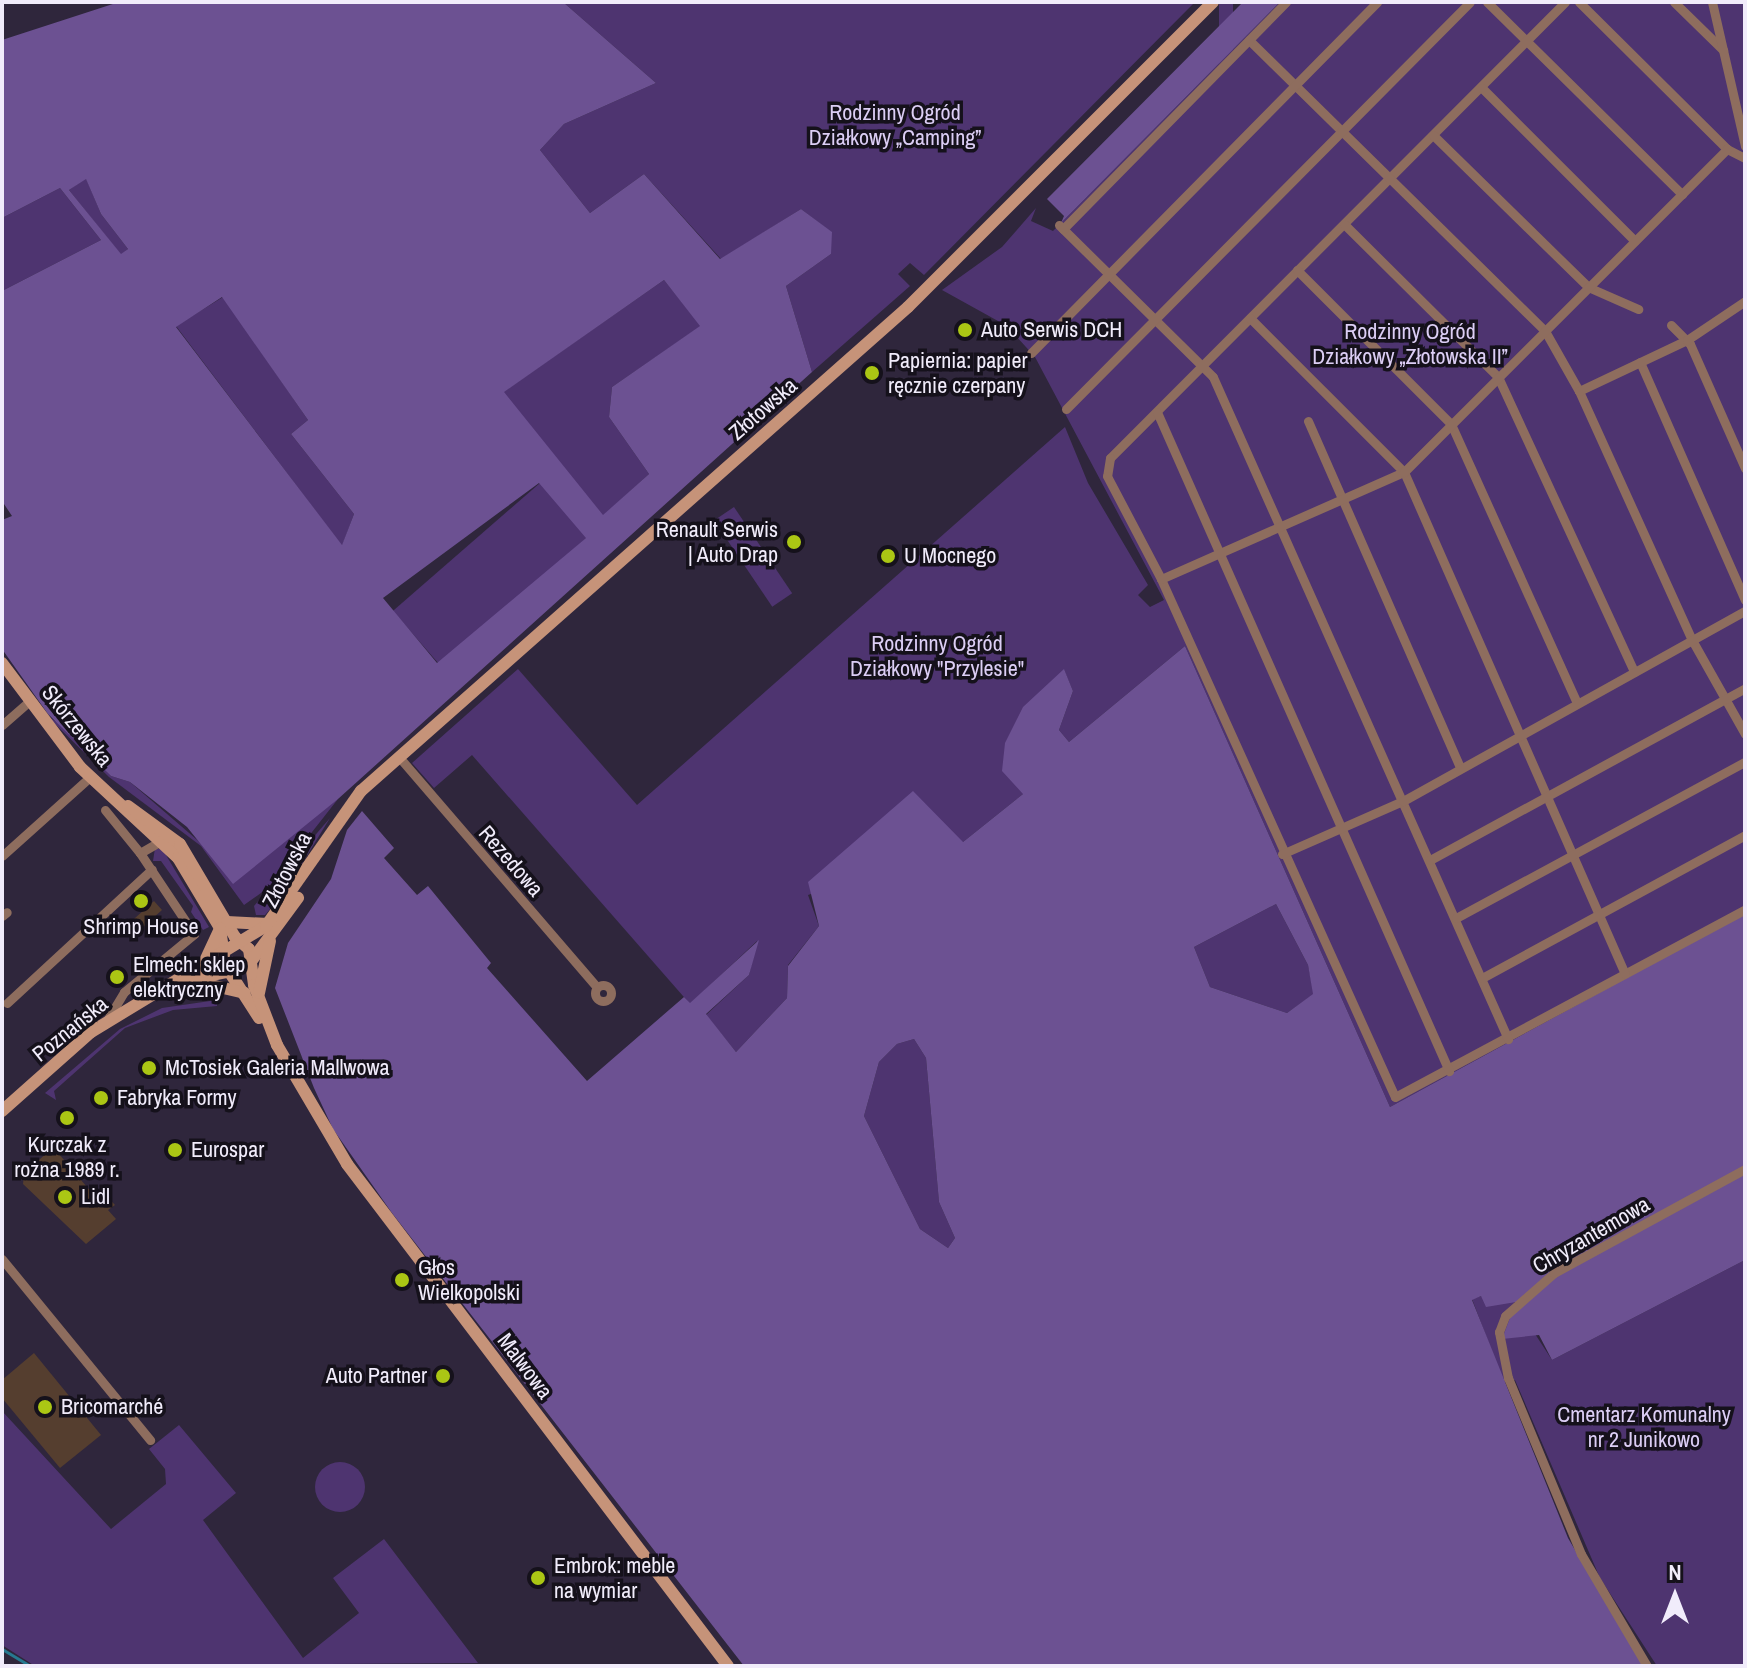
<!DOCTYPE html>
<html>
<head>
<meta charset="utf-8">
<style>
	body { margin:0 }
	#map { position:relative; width:1747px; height:1668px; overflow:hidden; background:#2f263c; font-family:"Archivo Narrow",sans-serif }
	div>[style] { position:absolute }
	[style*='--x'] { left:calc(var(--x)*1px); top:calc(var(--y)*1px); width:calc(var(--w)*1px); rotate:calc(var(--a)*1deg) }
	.green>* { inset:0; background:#4e3470; transform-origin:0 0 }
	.round { border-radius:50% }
	.forest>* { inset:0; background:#6c5192 }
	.stream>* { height:3px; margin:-1.5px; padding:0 1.5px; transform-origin:1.5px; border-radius:1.5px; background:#277990 }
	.building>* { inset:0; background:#553e2f; transform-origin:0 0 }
	.street>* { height:9px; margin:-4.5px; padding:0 4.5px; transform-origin:4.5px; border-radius:4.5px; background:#8e6d5e }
	.street>.ring { margin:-4.5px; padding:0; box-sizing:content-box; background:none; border:9px solid #8e6d5e; border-radius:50% }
	.secondary>* { height:12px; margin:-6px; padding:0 6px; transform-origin:6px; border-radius:6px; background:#c69379 }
	.dots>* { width:22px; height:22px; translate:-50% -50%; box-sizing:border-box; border:4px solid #15111b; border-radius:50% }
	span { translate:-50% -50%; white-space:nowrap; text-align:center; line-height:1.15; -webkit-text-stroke:7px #15111b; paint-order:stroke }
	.park-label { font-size:22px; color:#dccef5 }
	.poi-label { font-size:22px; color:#f1ecfb }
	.left { translate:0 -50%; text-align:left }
	.right { translate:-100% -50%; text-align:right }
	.street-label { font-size:22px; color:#f1ecfb }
	.frame { position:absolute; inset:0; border:4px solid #f1ecfb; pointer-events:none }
	.north { position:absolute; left:1635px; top:1556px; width:80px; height:80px; -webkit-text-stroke:6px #15111b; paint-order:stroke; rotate:0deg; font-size:22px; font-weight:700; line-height:32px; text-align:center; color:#f1ecfb }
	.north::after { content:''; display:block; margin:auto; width:28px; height:36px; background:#f1ecfb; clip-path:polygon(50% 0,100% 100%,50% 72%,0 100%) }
</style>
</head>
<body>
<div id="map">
	<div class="green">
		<div style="clip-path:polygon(563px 2px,1195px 2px,924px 275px,910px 263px,898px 274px,910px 286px,812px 372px,786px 286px,831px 254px,831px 232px,801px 209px,721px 259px,644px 174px,590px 213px,540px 150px,564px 124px,656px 83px)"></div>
		<div style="left:1219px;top:2px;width:14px;height:260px"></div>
		<div style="clip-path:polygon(1280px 2px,1745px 2px,1745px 913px,1390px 1107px,1185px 646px,1069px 742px,1059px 730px,1073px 691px,1064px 670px,1023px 794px,963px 842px,808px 895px,819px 926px,788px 965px,787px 998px,736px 1052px,706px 1015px,749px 975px,757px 941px,690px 1004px,472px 755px,434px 788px,412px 763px,518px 669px,637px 805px,1065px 427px,1088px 483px,1148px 585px,1138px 595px,1150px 607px,1164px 600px,1035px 357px,1007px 326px,942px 290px,1002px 247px,1036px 208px,1031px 221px,1053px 231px)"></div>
		<div style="clip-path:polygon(86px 178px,101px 214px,128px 249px,121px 255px,69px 190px)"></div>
		<div style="clip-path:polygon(60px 188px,101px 240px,2px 291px,2px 218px)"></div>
		<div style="clip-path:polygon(664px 280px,701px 326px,612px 387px,609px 417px,649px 474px,603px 516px,503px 392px)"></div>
		<div style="clip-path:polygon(223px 297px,308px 420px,291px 434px,354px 514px,342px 546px,176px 326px)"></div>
		<div style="left:540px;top:483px;width:72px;height:195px;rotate:49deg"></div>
		<div style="left:734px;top:507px;width:104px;height:24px;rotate:56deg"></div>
		<div style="clip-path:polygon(47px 716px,65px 727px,111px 776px,130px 782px,203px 845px,311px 815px,338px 799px,268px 888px,244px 905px,201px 846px,109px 777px)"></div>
		<div style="clip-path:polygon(330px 818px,284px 893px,265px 915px,256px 915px,254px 906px)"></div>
		<div style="clip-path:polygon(155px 848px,163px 850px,209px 927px,203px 930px,191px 912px,193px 906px,161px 861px,153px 861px)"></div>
		<div style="clip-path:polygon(1276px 904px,1308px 965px,1314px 994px,1287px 1013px,1210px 987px,1194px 947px)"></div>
		<div style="clip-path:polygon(217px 1000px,217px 1006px,173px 1010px,125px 1028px,54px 1091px,56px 1100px,45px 1093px,120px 1029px,162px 1008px)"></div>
		<div style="clip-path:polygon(914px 1039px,926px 1058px,939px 1202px,955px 1238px,948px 1248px,920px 1229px,864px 1116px,879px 1062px,897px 1044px)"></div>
		<div style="clip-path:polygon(1745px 1260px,1745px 1666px,1657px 1666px,1600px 1578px,1515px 1380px,1504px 1383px,1472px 1299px,1481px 1296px,1496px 1304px,1513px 1300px,1552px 1360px)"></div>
		<div style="clip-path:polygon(2px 1411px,111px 1529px,166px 1484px,165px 1469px,149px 1449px,179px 1425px,236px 1493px,203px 1520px,303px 1658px,359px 1613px,333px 1578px,384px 1539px,478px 1663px,35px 1666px,2px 1645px)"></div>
		<div class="round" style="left:315px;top:1462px;width:50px;height:50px"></div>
	</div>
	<div class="forest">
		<div style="clip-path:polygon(evenodd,119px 2px,563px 2px,656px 83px,564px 124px,540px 150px,590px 213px,644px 174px,720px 259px,801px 209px,832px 232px,831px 254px,786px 286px,812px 372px,338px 799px,233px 884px,187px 827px,130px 782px,111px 776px,48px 714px,2px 649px,2px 520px,12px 516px,2px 501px,2px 291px,101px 240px,60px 188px,2px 218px,2px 40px,119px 2px,86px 179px,101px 214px,128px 249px,121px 254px,69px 190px,86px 179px,119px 2px,664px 280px,700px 326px,612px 387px,609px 417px,649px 474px,603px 515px,504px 392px,664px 280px,119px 2px,222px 297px,308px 420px,291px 434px,354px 514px,342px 545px,176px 327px,222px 297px,119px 2px,539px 483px,586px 538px,437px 663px,383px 598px,539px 483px)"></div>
		<div style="clip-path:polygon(1243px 2px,1280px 2px,1061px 223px,1064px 216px,1047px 199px)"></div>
		<div style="clip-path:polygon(evenodd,1185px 646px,1390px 1107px,1745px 913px,1745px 1260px,1552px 1360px,1539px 1335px,1502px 1339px,1516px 1302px,1486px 1307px,1481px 1296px,1472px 1300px,1568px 1538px,1643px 1666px,744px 1666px,392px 1213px,333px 1129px,314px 1088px,275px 988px,288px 943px,331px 879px,347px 830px,362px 811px,394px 848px,384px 858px,417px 895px,428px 886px,491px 963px,487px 968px,587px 1081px,684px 997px,690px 1003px,759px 940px,749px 975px,706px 1014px,736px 1052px,787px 998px,788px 966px,819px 926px,808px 882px,913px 791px,963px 842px,1023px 794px,1002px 771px,1005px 743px,1023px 707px,1064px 669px,1073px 691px,1059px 730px,1069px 742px,1185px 646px,1276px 904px,1308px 965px,1313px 994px,1287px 1013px,1210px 987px,1194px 947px,1276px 904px,1185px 646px,914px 1039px,926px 1058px,939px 1202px,955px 1238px,948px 1248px,920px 1229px,864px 1116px,879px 1062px,897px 1044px,914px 1039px)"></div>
	</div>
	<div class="stream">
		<div style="--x:2;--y:1649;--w:33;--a:31"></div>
	</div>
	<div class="building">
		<div style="left:154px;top:901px;width:12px;height:30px;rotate:48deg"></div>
		<div style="clip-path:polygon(53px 1147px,98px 1200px,105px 1194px,115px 1205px,108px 1210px,116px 1219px,86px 1244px,23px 1184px,24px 1174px)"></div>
		<div style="clip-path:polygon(34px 1353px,101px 1435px,60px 1468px,2px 1398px,2px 1380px)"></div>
	</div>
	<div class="street">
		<div style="--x:1487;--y:2;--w:274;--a:44.6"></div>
		<div style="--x:1565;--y:2;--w:644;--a:134.94"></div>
		<div style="--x:1110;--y:458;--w:18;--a:99"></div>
		<div style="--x:1107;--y:476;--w:116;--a:62.3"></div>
		<div style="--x:1161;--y:579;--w:568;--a:65.69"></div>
		<div style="--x:1395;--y:1097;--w:397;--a:-28.2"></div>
		<div style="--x:1579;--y:2;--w:209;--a:44.8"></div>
		<div style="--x:1727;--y:149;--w:20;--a:27"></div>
		<div style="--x:1674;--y:2;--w:69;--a:44.4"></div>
		<div style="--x:1712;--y:2;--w:148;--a:77.1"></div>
		<div style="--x:1249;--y:40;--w:415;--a:44.5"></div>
		<div style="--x:1545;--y:331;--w:69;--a:60.5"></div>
		<div style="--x:1579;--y:391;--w:273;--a:65.6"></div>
		<div style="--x:1692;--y:640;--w:108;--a:60.6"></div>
		<div style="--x:1482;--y:88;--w:216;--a:45"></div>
		<div style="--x:1433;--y:135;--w:217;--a:44.4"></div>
		<div style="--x:1588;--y:287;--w:55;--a:23.7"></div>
		<div style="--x:1344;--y:224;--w:217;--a:44.8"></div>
		<div style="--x:1498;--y:377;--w:325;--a:65.2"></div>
		<div style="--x:1059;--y:225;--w:216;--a:44.6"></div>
		<div style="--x:1213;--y:377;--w:725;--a:65.98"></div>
		<div style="--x:1063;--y:229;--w:318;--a:-45.5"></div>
		<div style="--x:1297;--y:270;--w:218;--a:45"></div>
		<div style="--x:1451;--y:424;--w:306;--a:65.7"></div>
		<div style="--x:1250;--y:318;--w:218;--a:45"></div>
		<div style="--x:1404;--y:472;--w:548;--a:66.24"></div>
		<div style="--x:1671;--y:325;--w:27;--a:45"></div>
		<div style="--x:1690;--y:344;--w:136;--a:66.1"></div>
		<div style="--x:1031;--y:353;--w:493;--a:-45.4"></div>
		<div style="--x:1640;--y:362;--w:260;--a:66.2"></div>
		<div style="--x:1579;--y:391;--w:119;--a:-25.3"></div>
		<div style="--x:1687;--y:340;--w:70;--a:-33.9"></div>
		<div style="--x:1066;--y:409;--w:573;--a:-45.21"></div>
		<div style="--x:1157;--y:412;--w:721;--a:66.1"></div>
		<div style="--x:1308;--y:421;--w:378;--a:66.3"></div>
		<div style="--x:1161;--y:579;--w:266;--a:-23.8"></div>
		<div style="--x:1404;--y:472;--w:457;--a:-45"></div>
		<div style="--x:2;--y:725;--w:37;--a:-41"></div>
		<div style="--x:399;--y:757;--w:303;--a:49.3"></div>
		<div style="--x:105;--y:810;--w:55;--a:50.9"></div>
		<div style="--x:140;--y:853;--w:28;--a:-30"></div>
		<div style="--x:1282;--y:854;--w:132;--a:-23.7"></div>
		<div style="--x:1403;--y:801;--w:391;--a:-29.1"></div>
		<div style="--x:2;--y:856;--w:118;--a:-41.9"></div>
		<div style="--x:1430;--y:860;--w:359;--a:-28.6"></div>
		<div style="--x:2;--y:916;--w:6;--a:-39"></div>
		<div style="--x:1456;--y:918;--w:328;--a:-28.4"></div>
		<div style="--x:1482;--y:978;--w:299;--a:-28.5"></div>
		<div class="ring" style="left:595px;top:985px;width:7px;height:7px"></div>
		<div style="--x:7;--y:1003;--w:197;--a:-42.7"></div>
		<div style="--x:106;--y:1022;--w:35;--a:-59"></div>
		<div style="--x:124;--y:992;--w:91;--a:-39.6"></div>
		<div style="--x:194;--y:934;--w:97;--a:-123.7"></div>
		<div style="--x:2;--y:1259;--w:234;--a:50.7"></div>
		<div style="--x:1647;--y:1666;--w:130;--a:-120.5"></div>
		<div style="--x:1581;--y:1554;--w:191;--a:-112.5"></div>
		<div style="--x:1508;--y:1378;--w:47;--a:-101.1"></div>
		<div style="--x:1499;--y:1332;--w:17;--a:-69"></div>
		<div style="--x:1505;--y:1316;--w:65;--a:-41.3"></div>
		<div style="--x:1554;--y:1273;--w:217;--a:-28.6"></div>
	</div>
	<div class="secondary">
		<div style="--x:2;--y:663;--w:130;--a:53.1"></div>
		<div style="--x:80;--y:767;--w:134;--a:42.9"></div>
		<div style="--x:178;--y:858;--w:82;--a:59"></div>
		<div style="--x:220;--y:928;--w:37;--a:82"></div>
		<div style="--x:225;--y:965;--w:63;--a:57.3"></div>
		<div style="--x:128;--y:806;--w:64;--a:36.2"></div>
		<div style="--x:180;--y:844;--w:108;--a:59.4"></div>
		<div style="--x:235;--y:937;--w:18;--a:41"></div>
		<div style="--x:249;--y:949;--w:36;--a:82"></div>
		<div style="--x:254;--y:985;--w:64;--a:69"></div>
		<div style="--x:277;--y:1045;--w:138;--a:59.5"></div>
		<div style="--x:347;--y:1164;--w:630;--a:52.8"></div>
		<div style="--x:227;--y:922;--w:41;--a:2.8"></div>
		<div style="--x:204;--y:963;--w:38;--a:-65"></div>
		<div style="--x:250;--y:963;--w:81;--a:-53.6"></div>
		<div style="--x:184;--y:981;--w:49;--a:-11.8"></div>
		<div style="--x:197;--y:982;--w:49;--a:12.9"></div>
		<div style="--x:259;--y:993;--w:53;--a:-78.1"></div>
		<div style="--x:2;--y:1111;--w:119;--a:-41.6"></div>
		<div style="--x:91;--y:1032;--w:205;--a:-31.2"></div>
		<div style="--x:266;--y:926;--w:165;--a:-54.9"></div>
		<div style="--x:361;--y:791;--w:730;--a:-41.5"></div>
		<div style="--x:908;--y:307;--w:431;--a:-45"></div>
	</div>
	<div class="dots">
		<div style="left:965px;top:330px;background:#abc614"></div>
		<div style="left:872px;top:373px;background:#abc614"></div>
		<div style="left:794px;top:542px;background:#abc614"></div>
		<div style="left:888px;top:556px;background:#abc614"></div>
		<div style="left:141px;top:901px;background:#abc614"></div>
		<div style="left:117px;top:977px;background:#abc614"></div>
		<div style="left:149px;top:1068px;background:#abc614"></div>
		<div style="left:101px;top:1098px;background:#abc614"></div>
		<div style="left:67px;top:1118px;background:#abc614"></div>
		<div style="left:175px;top:1150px;background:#abc614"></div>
		<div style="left:65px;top:1197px;background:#abc614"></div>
		<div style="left:402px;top:1280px;background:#abc614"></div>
		<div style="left:443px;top:1376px;background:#abc614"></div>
		<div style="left:45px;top:1407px;background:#abc614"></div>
		<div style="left:538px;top:1578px;background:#abc614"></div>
	</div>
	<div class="park-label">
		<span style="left:895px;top:125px">Rodzinny Ogród<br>Działkowy „Camping”</span>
		<span style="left:1410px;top:344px">Rodzinny Ogród<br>Działkowy „Złotowska II”</span>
		<span style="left:937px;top:656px">Rodzinny Ogród<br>Działkowy "Przylesie"</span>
		<span style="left:1644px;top:1427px">Cmentarz Komunalny<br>nr 2 Junikowo</span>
	</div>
	<div class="poi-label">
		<span class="left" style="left:981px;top:330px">Auto Serwis DCH</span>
		<span class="left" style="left:888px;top:373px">Papiernia: papier<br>ręcznie czerpany</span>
		<span class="right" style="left:778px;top:542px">Renault Serwis<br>| Auto Drap</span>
		<span class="left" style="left:904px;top:556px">U Mocnego</span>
		<span style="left:141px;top:927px">Shrimp House</span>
		<span class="left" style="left:133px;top:977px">Elmech: sklep<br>elektryczny</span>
		<span class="left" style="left:165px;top:1068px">McTosiek Galeria Mallwowa</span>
		<span class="left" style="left:117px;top:1098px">Fabryka Formy</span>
		<span style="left:67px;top:1157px">Kurczak z<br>rożna 1989 r.</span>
		<span class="left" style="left:191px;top:1150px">Eurospar</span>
		<span class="left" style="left:81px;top:1197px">Lidl</span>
		<span class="left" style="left:418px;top:1280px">Głos<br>Wielkopolski</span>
		<span class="right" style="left:427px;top:1376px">Auto Partner</span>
		<span class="left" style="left:61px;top:1407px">Bricomarché</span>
		<span class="left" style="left:554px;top:1578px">Embrok: meble<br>na wymiar</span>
	</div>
	<div class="street-label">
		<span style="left:763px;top:409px;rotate:-41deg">Złotowska</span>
		<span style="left:77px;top:726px;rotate:51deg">Skórzewska</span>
		<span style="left:511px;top:861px;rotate:49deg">Rezedowa</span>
		<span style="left:287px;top:870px;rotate:-63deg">Złotowska</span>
		<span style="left:70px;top:1029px;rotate:-39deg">Poznańska</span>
		<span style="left:1591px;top:1235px;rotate:-30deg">Chryzantemowa</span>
		<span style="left:525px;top:1366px;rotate:53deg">Malwowa</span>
	</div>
	<div class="frame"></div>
	<div class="north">N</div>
</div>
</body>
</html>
